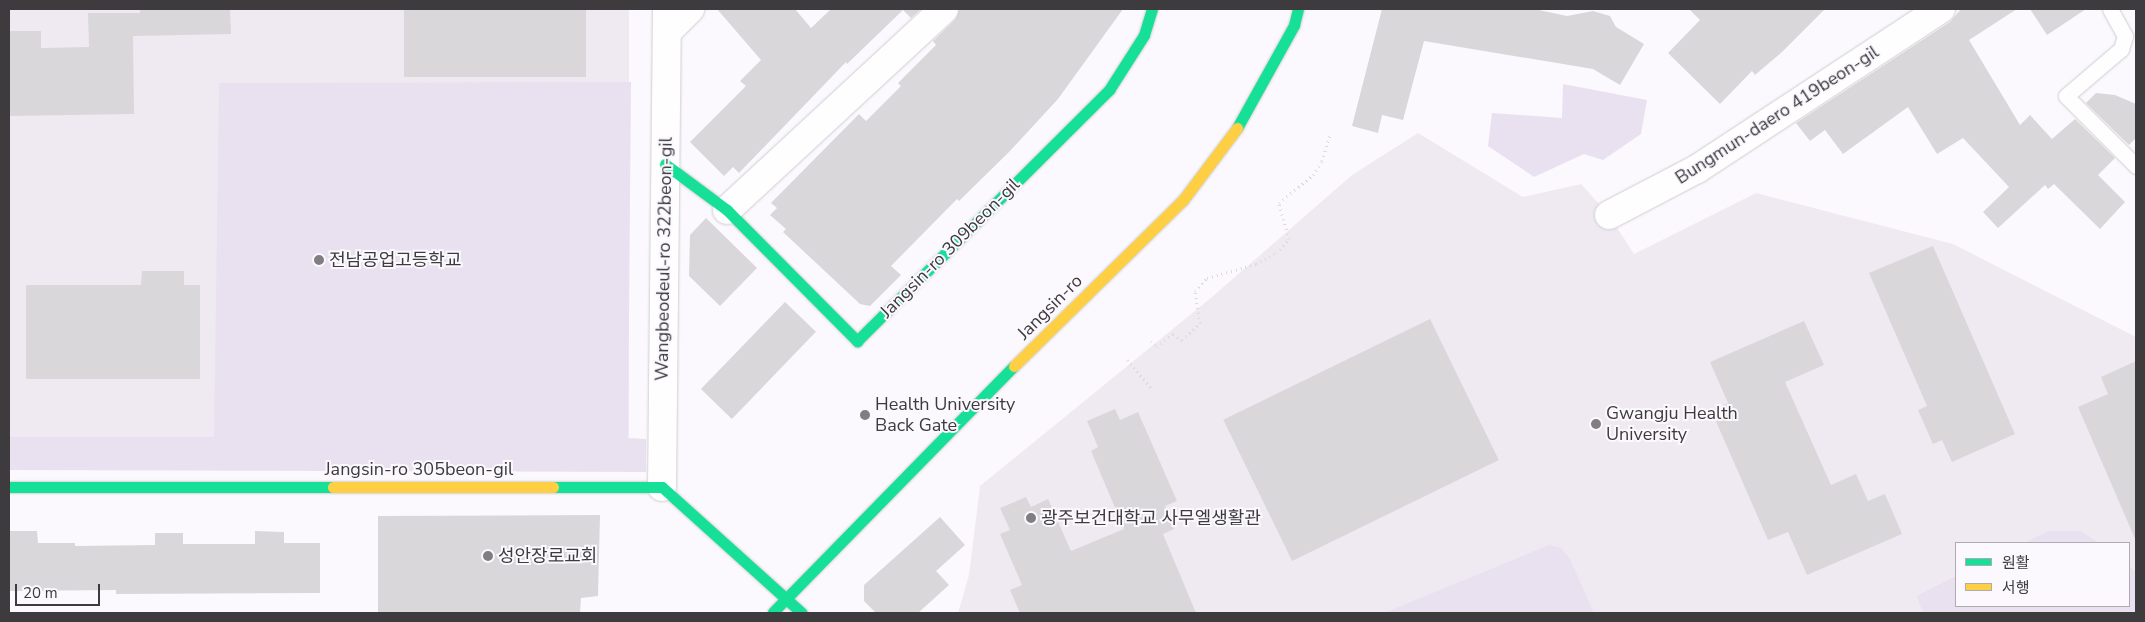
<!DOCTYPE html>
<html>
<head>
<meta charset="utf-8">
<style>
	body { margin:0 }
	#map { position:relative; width:2145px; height:622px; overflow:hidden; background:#fbf9fd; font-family:"Nunito Sans","Noto Sans KR",sans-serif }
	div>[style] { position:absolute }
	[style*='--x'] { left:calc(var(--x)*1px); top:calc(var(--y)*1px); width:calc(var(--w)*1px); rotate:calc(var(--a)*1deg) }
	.built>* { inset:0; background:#efeaf2; transform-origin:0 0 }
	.green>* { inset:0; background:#e9e1f0 }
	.building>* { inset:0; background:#d9d7da; transform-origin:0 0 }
	.path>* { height:3px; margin-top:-1.5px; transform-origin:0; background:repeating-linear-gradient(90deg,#dadada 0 1px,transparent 0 5px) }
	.roads { filter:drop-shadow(0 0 1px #cecdd0) drop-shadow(0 0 1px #cecdd0) }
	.lane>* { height:15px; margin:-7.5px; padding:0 7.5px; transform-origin:7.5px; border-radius:7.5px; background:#fefeff }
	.street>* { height:28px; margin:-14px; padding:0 14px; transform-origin:14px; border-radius:14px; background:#fefeff }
	.fast>* { height:11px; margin:-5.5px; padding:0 5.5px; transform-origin:5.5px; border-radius:5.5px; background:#16e098 }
	.slow>* { height:11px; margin:-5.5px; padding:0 5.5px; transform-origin:5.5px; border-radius:5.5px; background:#ffcf43 }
	.dots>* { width:14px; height:14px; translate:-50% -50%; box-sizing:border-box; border:2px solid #fbf8fe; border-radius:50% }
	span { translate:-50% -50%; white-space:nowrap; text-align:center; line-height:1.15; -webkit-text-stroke:4px #fbf8fe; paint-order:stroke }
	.street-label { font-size:18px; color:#3d3b3e }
	.poi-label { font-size:18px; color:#3d3b3e }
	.left { translate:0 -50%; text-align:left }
	.frame { position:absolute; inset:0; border:10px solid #3d3b3e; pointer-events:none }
	.legend { position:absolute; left:1955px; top:542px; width:175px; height:65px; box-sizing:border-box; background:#fbf8fe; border:1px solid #afacb1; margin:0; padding:6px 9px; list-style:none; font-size:15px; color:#3d3b3e }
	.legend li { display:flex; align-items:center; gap:10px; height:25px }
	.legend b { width:25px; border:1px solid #afacb1 }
	.scale { position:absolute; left:15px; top:584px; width:85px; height:22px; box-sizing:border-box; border:2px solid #3d3b3e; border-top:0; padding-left:6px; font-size:15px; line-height:18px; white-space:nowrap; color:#3d3b3e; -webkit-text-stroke:4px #fbf8fe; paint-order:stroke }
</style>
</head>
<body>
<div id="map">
	<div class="built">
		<div style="left:9px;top:9px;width:620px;height:428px"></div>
		<div style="clip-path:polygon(1418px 133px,1523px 197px,1581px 184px,1609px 215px,1634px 254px,1756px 193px,1953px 244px,2136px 337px,2136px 572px,2129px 565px,2129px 543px,2100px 543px,2081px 531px,2048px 531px,2023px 543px,1956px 543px,1956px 576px,1916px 596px,1923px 613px,958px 613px,969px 575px,980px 486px,1212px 297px,1352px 175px)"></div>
	</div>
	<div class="green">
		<div style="clip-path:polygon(631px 82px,628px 438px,646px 439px,646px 472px,9px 470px,9px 437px,214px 437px,219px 83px)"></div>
		<div style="clip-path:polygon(1563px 84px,1647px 100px,1641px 134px,1603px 160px,1584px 154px,1534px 177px,1488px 146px,1492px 113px,1562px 118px)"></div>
		<div style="clip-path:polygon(2048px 531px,2081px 531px,2100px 543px,2023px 543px)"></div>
		<div style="clip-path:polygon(1549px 545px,1561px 548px,1570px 559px,1594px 613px,1384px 613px)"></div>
		<div style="clip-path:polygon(2129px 565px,2136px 572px,2136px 613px,1923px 613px,1916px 596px,1956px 576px,1956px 606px,2129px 606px)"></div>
	</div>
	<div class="building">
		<div style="clip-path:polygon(140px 9px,230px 9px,231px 34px,133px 36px,134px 114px,9px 116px,9px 31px,41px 31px,41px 48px,89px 47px,88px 13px,140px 13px)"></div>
		<div style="left:404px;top:9px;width:182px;height:68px"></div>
		<div style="clip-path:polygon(717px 9px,795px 9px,811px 28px,831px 9px,921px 9px,911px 18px,903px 10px,847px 64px,846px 62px,739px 173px,733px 167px,724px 176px,690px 142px,746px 86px,740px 81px,761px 60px)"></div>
		<div style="clip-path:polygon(959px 9px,1123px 9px,1058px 99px,1010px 151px,959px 201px,957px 199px,891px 266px,901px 275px,870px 306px,860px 304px,783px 232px,786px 229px,770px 215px,777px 208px,771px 203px,859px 114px,866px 121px,901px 86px,898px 83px,936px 45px,933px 41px,955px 20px)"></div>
		<div style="clip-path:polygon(1382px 9px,1534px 9px,1567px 16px,1593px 11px,1610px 16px,1616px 27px,1644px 44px,1620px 85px,1593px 69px,1424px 41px,1403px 120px,1382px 115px,1378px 133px,1352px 126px)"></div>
		<div style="clip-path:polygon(1689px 9px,1825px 9px,1782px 52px,1755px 75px,1752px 71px,1720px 104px,1668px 53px,1700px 20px)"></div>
		<div style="clip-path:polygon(1961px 9px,2017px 9px,1969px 40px,2020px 125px,2030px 115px,2052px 139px,2075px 119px,2115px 158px,2098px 175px,2125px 202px,2100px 229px,2054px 184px,2048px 189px,2045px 185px,1998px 228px,1983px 212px,2009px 187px,1963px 138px,1937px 154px,1908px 107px,1843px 154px,1825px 130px,1810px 141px,1796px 123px,1950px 22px)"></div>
		<div style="clip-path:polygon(2030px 9px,2086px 9px,2047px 35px)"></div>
		<div style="clip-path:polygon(2096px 93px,2115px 95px,2136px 104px,2136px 138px,2129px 145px,2086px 103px)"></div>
		<div style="clip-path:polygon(706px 218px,757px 268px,720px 306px,689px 276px,690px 235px)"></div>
		<div style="clip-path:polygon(1933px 246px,2015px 434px,1952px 462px,1942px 440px,1933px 444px,1918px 410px,1927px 406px,1869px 273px)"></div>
		<div style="clip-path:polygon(142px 271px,184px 271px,184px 285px,200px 285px,200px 379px,26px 379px,26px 285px,141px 285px)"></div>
		<div style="left:785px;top:302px;width:43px;height:121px;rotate:44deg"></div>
		<div style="left:1430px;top:319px;width:157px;height:230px;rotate:64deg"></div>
		<div style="clip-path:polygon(1804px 321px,1824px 365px,1785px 382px,1831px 485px,1856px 474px,1868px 501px,1885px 494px,1902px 534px,1807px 575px,1788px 532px,1768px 540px,1711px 410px,1728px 403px,1710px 362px)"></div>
		<div style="clip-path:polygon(2136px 361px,2136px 541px,2078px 407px,2108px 394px,2101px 377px)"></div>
		<div style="clip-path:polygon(1115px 409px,1120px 420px,1138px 412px,1177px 501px,1165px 506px,1174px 529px,1163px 534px,1196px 613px,1020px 613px,1010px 590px,1022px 585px,1000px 534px,1010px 530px,1000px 508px,1026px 497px,1031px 507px,1048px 499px,1071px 551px,1124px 529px,1091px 451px,1098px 447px,1087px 421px)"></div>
		<div style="clip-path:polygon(600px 515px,598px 596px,581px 598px,580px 613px,378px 613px,378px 516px)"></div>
		<div style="clip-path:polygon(940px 517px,965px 545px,936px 571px,949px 585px,918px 613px,876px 613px,864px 601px,864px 585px)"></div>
		<div style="clip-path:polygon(9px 531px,37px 531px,38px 543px,75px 543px,75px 546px,155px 545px,155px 533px,183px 533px,183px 544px,255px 544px,255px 531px,284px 532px,284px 543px,320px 543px,320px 593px,116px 594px,116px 590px,9px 591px)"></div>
	</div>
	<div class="path">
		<div style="--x:1151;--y:341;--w:8;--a:45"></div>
		<div style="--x:1157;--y:347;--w:21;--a:-39"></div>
		<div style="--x:1173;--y:334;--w:11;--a:34"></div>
		<div style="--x:1182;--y:340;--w:25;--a:-43"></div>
		<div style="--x:1200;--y:323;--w:32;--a:-99"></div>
		<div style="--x:1195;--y:291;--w:18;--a:-47"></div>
		<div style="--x:1207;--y:278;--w:51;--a:-15.9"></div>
		<div style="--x:1256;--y:264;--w:23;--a:-29"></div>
		<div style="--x:1276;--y:253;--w:19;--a:-47"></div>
		<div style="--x:1289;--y:239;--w:37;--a:-106"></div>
		<div style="--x:1279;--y:203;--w:44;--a:-39.5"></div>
		<div style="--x:1313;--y:175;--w:17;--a:-57"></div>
		<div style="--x:1322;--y:161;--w:28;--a:-73"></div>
		<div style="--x:1127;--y:360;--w:38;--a:49"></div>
	</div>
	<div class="roads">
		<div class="lane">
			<div style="--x:2110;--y:9;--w:31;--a:61"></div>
			<div style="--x:2125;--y:36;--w:14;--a:107"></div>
			<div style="--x:2121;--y:49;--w:72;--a:139.5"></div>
			<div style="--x:2066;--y:96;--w:99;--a:45"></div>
		</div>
		<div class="street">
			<div style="--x:667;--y:32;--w:33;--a:-45"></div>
			<div style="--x:727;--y:210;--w:296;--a:-42.8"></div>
			<div style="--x:1609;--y:215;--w:99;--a:-27.6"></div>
			<div style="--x:1697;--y:169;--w:292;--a:-33.3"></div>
			<div style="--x:662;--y:487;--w:478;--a:-89.4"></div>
		</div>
		<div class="fast">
			<div style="--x:1237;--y:128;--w:118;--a:-61"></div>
			<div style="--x:1294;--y:25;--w:16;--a:-76"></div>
			<div style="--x:665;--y:164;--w:77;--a:36.6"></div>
			<div style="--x:727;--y:210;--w:185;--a:45.2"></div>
			<div style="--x:857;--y:341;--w:356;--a:-44.9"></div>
			<div style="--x:1109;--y:90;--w:65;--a:-57.5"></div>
			<div style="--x:1144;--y:35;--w:27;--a:-73"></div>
			<div style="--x:9;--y:487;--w:324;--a:0"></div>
			<div style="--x:553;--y:487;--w:109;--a:0"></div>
			<div style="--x:662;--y:487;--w:188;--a:42"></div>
			<div style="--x:773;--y:612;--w:344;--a:-45.6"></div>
		</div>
		<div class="slow">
			<div style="--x:1014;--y:366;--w:237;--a:-44.5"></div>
			<div style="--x:1183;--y:200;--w:90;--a:-53.1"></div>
			<div style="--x:333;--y:487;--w:220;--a:0"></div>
		</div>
	</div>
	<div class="dots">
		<div style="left:319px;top:260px;background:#807e81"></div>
		<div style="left:865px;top:415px;background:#807e81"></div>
		<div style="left:1596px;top:424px;background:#807e81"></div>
		<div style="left:1031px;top:518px;background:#807e81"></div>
		<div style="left:488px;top:556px;background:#807e81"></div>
	</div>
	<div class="street-label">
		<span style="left:1777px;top:115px;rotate:-33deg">Bungmun-daero 419beon-gil</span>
		<span style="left:950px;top:248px;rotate:-45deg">Jangsin-ro 309beon-gil</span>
		<span style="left:664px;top:259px;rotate:-89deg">Wangbeodeul-ro 322beon-gil</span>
		<span style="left:1050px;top:307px;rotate:-45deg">Jangsin-ro</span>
		<span style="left:419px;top:469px">Jangsin-ro 305beon-gil</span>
	</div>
	<div class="poi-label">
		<span class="left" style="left:329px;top:260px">전남공업고등학교</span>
		<span class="left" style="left:875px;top:415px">Health University<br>Back Gate</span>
		<span class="left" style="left:1606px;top:424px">Gwangju Health<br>University</span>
		<span class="left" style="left:1041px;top:518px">광주보건대학교 사무엘생활관</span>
		<span class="left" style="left:498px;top:556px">성안장로교회</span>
	</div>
	<div class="frame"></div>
	<ul class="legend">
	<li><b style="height:6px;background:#16e098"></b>원활</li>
	<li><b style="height:6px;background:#ffcf43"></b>서행</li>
	</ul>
	<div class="scale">20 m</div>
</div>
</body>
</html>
